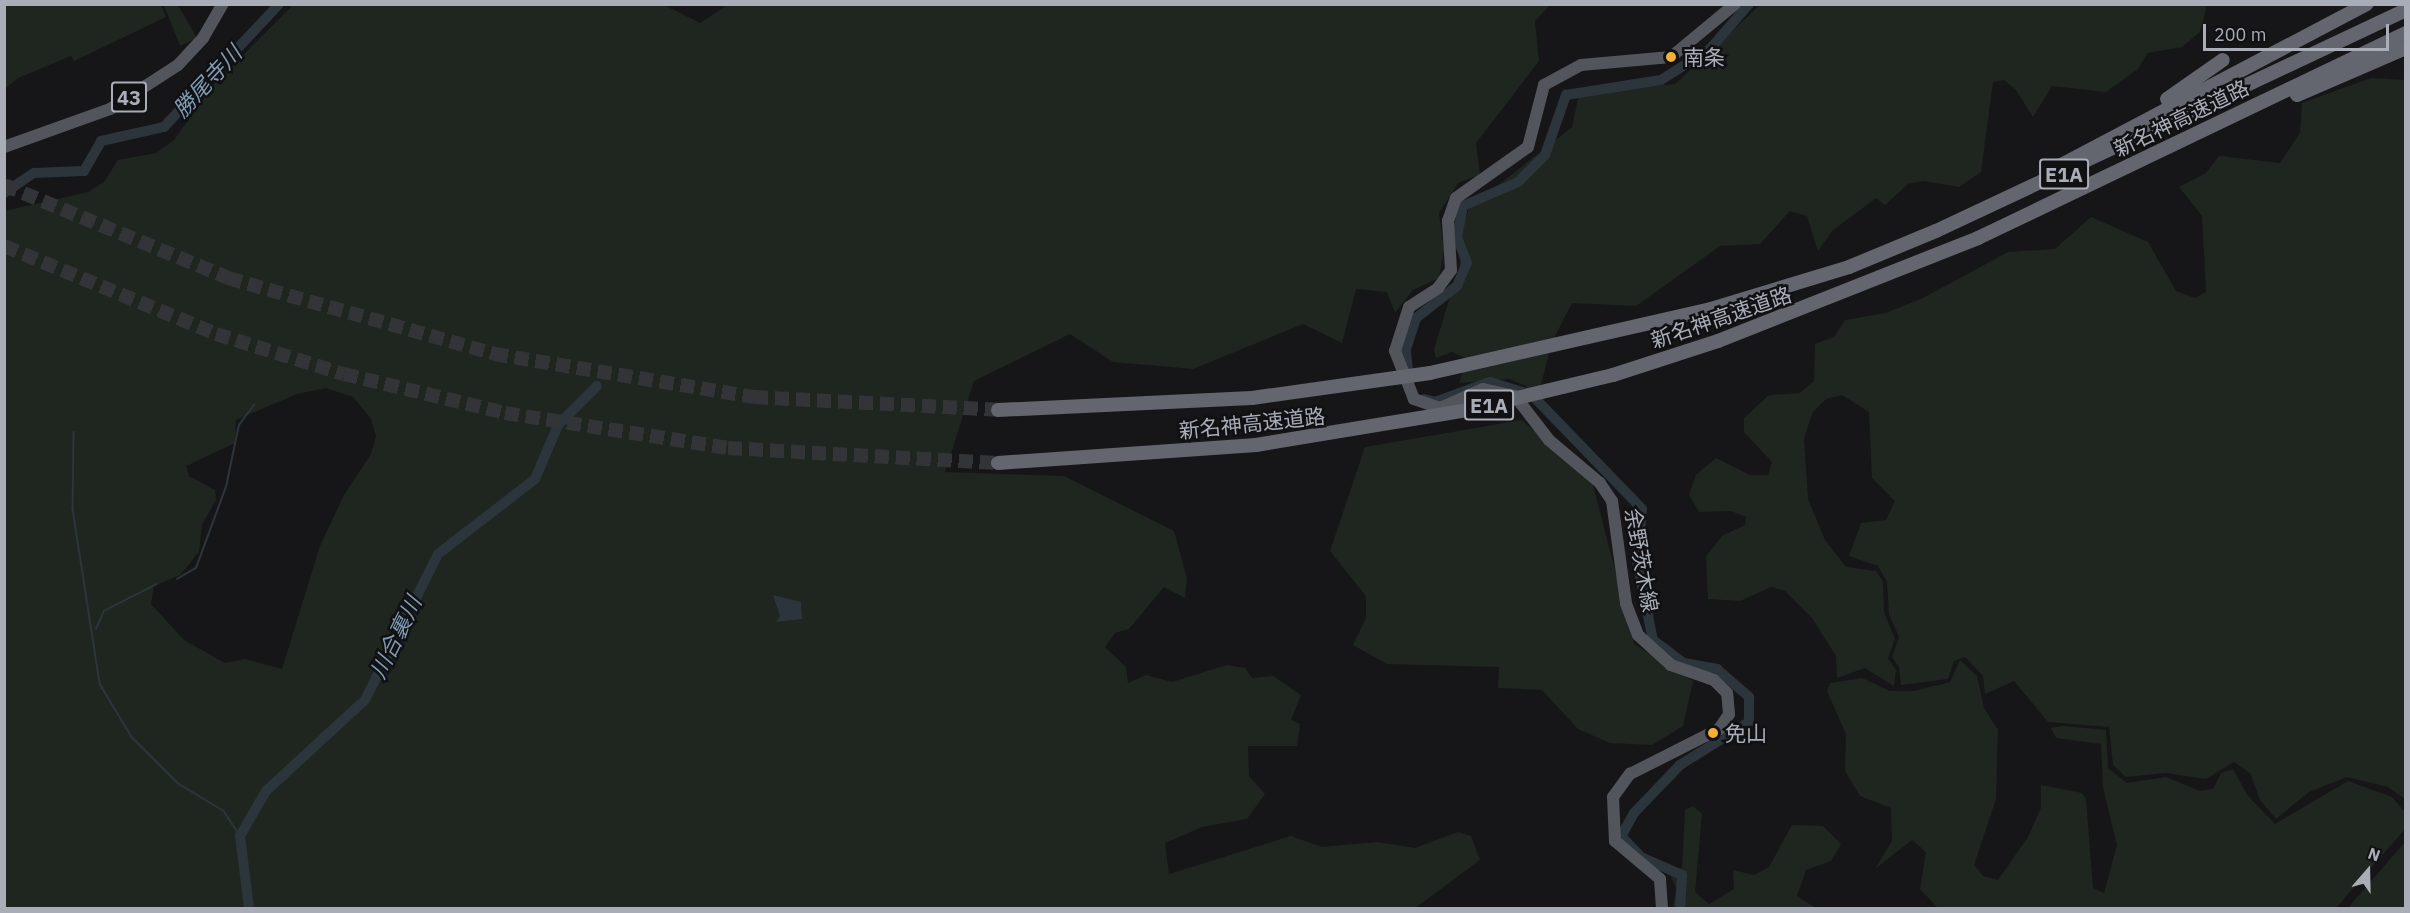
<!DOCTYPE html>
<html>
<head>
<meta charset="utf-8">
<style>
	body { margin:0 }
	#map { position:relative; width:2410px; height:913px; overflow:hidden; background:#161618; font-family:"IBM Plex Sans","Noto Sans JP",sans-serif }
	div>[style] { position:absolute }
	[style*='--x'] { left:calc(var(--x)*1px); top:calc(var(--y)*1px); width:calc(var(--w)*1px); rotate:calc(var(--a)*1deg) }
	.green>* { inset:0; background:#1e261f }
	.water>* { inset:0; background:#2c353c }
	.stream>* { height:1.5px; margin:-0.75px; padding:0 0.75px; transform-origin:0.75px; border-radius:0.75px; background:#2c353c }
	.river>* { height:10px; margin:-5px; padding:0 5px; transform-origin:5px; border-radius:5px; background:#2c353c }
	.highway-tunnel>* { height:14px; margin-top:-7px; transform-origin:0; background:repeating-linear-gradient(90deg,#333438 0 14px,transparent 0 21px) }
	.major>* { height:12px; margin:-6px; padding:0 6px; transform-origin:6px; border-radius:6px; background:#53555c }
	.highway>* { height:14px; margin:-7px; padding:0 7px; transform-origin:7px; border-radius:7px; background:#63666e }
	.highway-bridge>* { height:14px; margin:-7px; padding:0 7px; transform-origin:7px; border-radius:7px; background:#63666e }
	.dots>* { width:16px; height:16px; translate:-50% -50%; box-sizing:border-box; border:3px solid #111113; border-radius:50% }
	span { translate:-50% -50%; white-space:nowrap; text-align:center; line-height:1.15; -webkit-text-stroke:5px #111113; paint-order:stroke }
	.shield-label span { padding:2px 4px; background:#111113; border:2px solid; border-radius:4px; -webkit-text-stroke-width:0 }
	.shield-label { font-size:20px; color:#a8adb8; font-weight:700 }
	.poi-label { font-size:21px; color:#a8adb8 }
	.left { translate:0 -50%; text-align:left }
	.street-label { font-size:21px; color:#a8adb8 }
	.water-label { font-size:22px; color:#7f9bb3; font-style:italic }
	.frame { position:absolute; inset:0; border:6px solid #a8adb8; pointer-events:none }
	.north { position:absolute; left:2338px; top:841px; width:60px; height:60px; -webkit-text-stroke:4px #111113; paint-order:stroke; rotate:20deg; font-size:16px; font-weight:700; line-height:24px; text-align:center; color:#a8adb8 }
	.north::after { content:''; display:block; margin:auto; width:21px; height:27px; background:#a8adb8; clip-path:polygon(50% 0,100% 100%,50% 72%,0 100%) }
	.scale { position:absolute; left:2203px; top:24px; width:186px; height:27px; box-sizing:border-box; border:3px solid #a8adb8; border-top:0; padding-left:8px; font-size:18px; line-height:21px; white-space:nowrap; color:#a8adb8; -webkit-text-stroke:4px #111113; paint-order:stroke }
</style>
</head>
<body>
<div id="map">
	<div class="green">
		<div style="clip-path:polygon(5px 4px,161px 5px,166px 17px,74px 61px,71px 56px,18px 78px,5px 89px)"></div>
		<div style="clip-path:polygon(evenodd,662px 4px,700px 23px,729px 4px,1550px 5px,1535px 21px,1539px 61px,1476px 143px,1480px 175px,1458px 183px,1439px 213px,1444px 250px,1439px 278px,1413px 290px,1395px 313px,1387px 292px,1356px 289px,1342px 343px,1303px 324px,1193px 369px,1113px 362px,1070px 334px,974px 381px,945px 472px,1064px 476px,1174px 531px,1187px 579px,1185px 598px,1164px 587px,1129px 629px,1115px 633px,1105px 647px,1126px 667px,1128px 683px,1146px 675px,1172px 682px,1227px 665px,1245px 668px,1252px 678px,1273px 676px,1301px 695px,1291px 720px,1300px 724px,1297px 746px,1248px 746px,1249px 776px,1265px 794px,1247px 819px,1202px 827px,1165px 843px,1169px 874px,1291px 836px,1322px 847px,1377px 842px,1415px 848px,1458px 832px,1471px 836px,1480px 860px,1415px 908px,5px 908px,5px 211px,88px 192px,104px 182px,118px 160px,156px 153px,174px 140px,214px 84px,294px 4px,662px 4px,326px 388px,353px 397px,371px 419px,376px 436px,371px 454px,344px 495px,320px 546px,282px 669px,245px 659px,225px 663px,184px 640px,151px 604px,154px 586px,180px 575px,199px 552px,202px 525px,216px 500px,215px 490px,189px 476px,186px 466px,235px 443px,236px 420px,297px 394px,326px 388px)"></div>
		<div style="clip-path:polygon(164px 5px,178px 5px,197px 38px,180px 46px)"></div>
		<div style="clip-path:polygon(1760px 5px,2205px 5px,2206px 9px,2200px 32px,2182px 47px,2148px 53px,2138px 69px,2106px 92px,2052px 86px,2033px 117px,2016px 90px,2004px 80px,1993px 82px,1981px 172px,1959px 187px,1923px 181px,1908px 184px,1885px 205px,1876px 198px,1832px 231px,1818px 251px,1807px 216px,1790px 211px,1760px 244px,1720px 246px,1636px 306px,1572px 303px,1552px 342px,1537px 400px,1526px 386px,1509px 379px,1459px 383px,1467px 359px,1452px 352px,1436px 358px,1434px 349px,1460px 265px,1460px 235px,1469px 208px,1572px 127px,1579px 94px,1675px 84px)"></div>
		<div style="clip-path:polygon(2371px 78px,2406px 80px,2405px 799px,2388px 787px,2347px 777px,2309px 792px,2276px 819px,2260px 800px,2250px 773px,2234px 762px,2206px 779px,2166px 773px,2126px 777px,2113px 765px,2109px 727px,2048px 722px,2014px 681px,1985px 694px,1983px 676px,1965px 657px,1954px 661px,1948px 679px,1901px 685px,1899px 667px,1892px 657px,1899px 637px,1889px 614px,1887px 582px,1878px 566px,1849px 556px,1861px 523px,1886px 520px,1895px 501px,1872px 478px,1869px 412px,1842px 395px,1826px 399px,1813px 412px,1804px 438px,1808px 499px,1825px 540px,1846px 567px,1876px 571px,1883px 581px,1884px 612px,1895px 639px,1888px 658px,1896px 670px,1894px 686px,1865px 668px,1837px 678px,1836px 656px,1812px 618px,1785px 591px,1771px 587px,1740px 601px,1708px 599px,1706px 556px,1722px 536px,1745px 525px,1746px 517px,1731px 511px,1699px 512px,1689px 495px,1696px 475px,1716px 458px,1750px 475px,1768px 475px,1772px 462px,1744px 432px,1744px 418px,1769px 395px,1800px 393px,1814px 381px,1815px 344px,1834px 337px,1845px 320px,1886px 313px,1923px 298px,2008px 252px,2055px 249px,2091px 217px,2148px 242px,2176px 291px,2195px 298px,2206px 292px,2202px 216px,2179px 187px,2206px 173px,2219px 156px,2280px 163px,2300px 133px,2302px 103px)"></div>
		<div style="clip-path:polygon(1522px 420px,1593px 485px,1634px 644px,1693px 681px,1683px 726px,1652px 745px,1610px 743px,1578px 729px,1542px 690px,1498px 688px,1499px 667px,1387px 664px,1353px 645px,1366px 618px,1366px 596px,1330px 551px,1365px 447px)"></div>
		<div style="clip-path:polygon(1960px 660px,1977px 676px,1984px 708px,1998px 730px,1996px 799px,1974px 865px,1983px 876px,1998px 880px,2028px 837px,2041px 808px,2041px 785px,2082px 793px,2086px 799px,2093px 888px,2104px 893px,2117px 845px,2103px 788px,2101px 744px,2056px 738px,2051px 728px,2062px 726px,2106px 730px,2108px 768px,2127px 783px,2166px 777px,2200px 791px,2213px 789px,2221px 773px,2233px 769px,2248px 796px,2275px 824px,2348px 781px,2392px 797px,2405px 812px,2405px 829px,2336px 908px,1938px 908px,1920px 889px,1926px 852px,1912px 840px,1875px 869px,1892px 841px,1891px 808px,1860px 796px,1845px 771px,1846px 734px,1827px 691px,1830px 683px,1862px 678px,1890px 691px,1914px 691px,1950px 682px)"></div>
		<div style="clip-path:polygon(1693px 806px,1702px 814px,1695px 892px,1709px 904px,1734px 889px,1733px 870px,1754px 875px,1769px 867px,1792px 825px,1823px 826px,1841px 844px,1831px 861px,1806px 870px,1797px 896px,1816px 908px,1673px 908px,1676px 888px,1669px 872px,1682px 868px,1685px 810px)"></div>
		<div style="clip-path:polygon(2405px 842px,2405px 908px,2348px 908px,2372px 880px)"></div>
	</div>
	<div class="water">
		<div style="clip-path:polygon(773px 595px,801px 602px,802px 619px,776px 622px,780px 616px)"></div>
	</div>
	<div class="stream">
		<div style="--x:74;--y:432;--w:77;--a:90.7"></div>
		<div style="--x:73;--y:509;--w:177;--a:81.2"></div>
		<div style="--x:100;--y:684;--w:62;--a:58.9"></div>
		<div style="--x:132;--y:737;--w:66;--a:45"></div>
		<div style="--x:179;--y:784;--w:52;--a:31"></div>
		<div style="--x:224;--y:811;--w:30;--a:57"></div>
		<div style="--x:177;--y:579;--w:22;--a:-30"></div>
		<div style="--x:196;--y:568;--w:86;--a:-69.7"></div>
		<div style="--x:226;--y:487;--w:63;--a:-78.2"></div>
		<div style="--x:239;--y:425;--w:26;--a:-53"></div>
		<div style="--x:96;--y:629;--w:20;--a:-66"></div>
		<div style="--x:104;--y:611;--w:59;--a:-27"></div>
	</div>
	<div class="river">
		<div style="--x:4;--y:193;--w:36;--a:-34"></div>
		<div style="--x:34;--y:173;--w:50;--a:-2.3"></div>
		<div style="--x:84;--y:171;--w:34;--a:-60"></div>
		<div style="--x:101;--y:141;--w:65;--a:-12.5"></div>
		<div style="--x:164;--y:127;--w:168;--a:-46.9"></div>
		<div style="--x:1409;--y:380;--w:31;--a:-96"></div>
		<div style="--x:1406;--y:349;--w:33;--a:-72"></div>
		<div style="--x:1416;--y:318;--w:52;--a:-38"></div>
		<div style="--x:1457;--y:286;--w:25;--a:-67"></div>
		<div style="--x:1467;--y:263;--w:28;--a:-111"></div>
		<div style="--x:1457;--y:237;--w:32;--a:-79"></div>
		<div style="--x:1463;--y:206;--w:60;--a:-23.6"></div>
		<div style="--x:1518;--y:182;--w:38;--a:-45"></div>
		<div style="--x:1545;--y:155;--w:64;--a:-70.7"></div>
		<div style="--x:1566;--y:95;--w:96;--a:-9"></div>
		<div style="--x:1661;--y:80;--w:58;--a:-32.3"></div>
		<div style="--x:1710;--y:49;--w:60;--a:-49.1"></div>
		<div style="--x:1424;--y:399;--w:11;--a:15"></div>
		<div style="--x:1435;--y:402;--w:59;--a:-20"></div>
		<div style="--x:1490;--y:382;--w:44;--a:17.2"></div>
		<div style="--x:1532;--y:395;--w:158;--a:46"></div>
		<div style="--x:1642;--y:509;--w:52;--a:95.5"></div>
		<div style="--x:1637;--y:561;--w:81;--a:78.6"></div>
		<div style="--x:1653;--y:640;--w:39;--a:37"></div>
		<div style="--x:1684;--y:663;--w:34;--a:10"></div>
		<div style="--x:1717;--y:669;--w:43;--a:41.2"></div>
		<div style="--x:1749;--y:697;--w:25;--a:90"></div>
		<div style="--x:1749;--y:722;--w:81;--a:148.1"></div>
		<div style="--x:1680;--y:765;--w:66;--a:133.8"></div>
		<div style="--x:1634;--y:813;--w:26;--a:119"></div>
		<div style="--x:1621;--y:836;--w:29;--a:46"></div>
		<div style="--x:1641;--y:857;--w:45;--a:23.7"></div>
		<div style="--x:1682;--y:875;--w:33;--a:93"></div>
		<div style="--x:249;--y:908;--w:73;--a:-97.1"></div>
		<div style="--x:240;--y:836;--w:52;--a:-60"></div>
		<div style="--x:266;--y:791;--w:134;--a:-42.6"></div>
		<div style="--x:365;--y:700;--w:163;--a:-63.4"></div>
		<div style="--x:438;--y:554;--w:123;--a:-37.7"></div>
		<div style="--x:535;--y:479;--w:59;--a:-66.9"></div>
		<div style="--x:558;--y:425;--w:55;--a:-45"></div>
	</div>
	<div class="highway-tunnel">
		<div style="--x:4;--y:185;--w:243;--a:22.5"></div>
		<div style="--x:228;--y:278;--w:277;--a:15.9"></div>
		<div style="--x:494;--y:354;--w:264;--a:9.4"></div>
		<div style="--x:754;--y:397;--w:244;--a:3"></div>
		<div style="--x:4;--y:246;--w:230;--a:22.5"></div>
		<div style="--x:216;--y:334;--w:134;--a:17.4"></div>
		<div style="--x:344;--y:374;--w:166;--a:13.6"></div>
		<div style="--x:505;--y:413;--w:226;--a:8.9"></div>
		<div style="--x:728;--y:448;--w:270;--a:3.2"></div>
	</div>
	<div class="major">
		<div style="--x:4;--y:147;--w:113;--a:-19.7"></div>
		<div style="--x:110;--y:109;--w:81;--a:-32.9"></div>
		<div style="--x:178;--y:65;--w:37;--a:-47"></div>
		<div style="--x:203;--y:38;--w:39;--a:-60"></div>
		<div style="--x:1662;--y:908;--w:29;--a:-94"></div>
		<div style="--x:1660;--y:879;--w:59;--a:-139.8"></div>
		<div style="--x:1615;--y:841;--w:44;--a:-92.6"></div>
		<div style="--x:1613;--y:797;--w:29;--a:-54"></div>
		<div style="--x:1630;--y:774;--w:100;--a:-26.8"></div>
		<div style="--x:1719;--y:729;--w:18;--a:-56"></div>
		<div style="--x:1729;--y:714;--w:21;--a:-95"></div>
		<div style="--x:1727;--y:693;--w:18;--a:-135"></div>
		<div style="--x:1714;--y:680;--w:46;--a:-160.8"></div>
		<div style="--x:1671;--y:665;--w:45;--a:-137.7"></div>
		<div style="--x:1638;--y:635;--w:34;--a:-111"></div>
		<div style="--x:1626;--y:603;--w:103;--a:-97.8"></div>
		<div style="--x:1612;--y:501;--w:22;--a:-124"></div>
		<div style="--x:1600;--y:483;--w:67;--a:-139.9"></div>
		<div style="--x:1549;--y:440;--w:56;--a:-127.7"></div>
		<div style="--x:1515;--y:396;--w:33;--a:-168"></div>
		<div style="--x:1483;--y:389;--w:47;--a:156.2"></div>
		<div style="--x:1440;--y:408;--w:28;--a:-161"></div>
		<div style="--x:1414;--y:399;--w:52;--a:-111.6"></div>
		<div style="--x:1395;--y:351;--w:46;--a:-72.3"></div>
		<div style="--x:1409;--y:307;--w:35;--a:-33"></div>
		<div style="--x:1438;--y:288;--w:22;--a:-54"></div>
		<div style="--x:1451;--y:270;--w:49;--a:-93.5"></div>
		<div style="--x:1448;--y:221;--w:24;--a:-71"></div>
		<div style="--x:1456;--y:198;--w:88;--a:-35.3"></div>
		<div style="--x:1528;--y:147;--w:64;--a:-75.5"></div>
		<div style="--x:1544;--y:85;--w:42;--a:-28.4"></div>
		<div style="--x:1581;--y:65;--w:90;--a:-5.1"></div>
		<div style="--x:1671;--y:57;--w:83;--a:-39.6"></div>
	</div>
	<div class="highway">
		<div style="--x:2297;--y:95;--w:119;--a:-23.3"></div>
		<div style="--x:2167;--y:99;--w:68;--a:-34.9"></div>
		<div style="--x:2050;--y:171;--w:358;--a:-27.8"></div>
		<div style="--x:1711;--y:309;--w:144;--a:-16.9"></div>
		<div style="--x:1849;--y:267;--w:94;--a:-22.5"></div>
		<div style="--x:1936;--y:231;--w:519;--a:-25.18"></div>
		<div style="--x:1718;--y:341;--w:280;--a:-21.6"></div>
		<div style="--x:1978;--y:238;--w:475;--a:-25.6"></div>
		<div style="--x:998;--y:410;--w:254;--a:-2.7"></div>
		<div style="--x:998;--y:463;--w:259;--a:-4"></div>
	</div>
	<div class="highway-bridge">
		<div style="--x:1252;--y:398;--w:180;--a:-8"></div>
		<div style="--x:1430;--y:373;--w:288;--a:-12.8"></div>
		<div style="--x:1256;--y:445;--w:214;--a:-9.4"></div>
		<div style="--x:1467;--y:410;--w:150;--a:-13.5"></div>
		<div style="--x:1613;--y:375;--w:110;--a:-17.9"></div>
	</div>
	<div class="dots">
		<div style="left:1671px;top:57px;background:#f2b134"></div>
		<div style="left:1713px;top:733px;background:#f2b134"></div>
	</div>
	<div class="shield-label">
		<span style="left:129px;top:97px">43</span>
		<span style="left:2064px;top:174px">E1A</span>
		<span style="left:1489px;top:405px">E1A</span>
	</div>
	<div class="poi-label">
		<span class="left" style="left:1683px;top:57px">南条</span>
		<span class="left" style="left:1725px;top:733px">免山</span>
	</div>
	<div class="street-label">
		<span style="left:2181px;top:118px;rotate:-26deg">新名神高速道路</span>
		<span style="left:1721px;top:317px;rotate:-19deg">新名神高速道路</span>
		<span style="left:1252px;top:423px;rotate:-6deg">新名神高速道路</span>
		<span style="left:1642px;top:560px;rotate:80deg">余野茨木線</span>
	</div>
	<div class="water-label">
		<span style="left:207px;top:81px;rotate:-47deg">勝尾寺川</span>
		<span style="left:395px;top:637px;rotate:-64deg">川合裏川</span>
	</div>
	<div class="frame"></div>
	<div class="north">N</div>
	<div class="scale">200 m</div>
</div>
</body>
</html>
